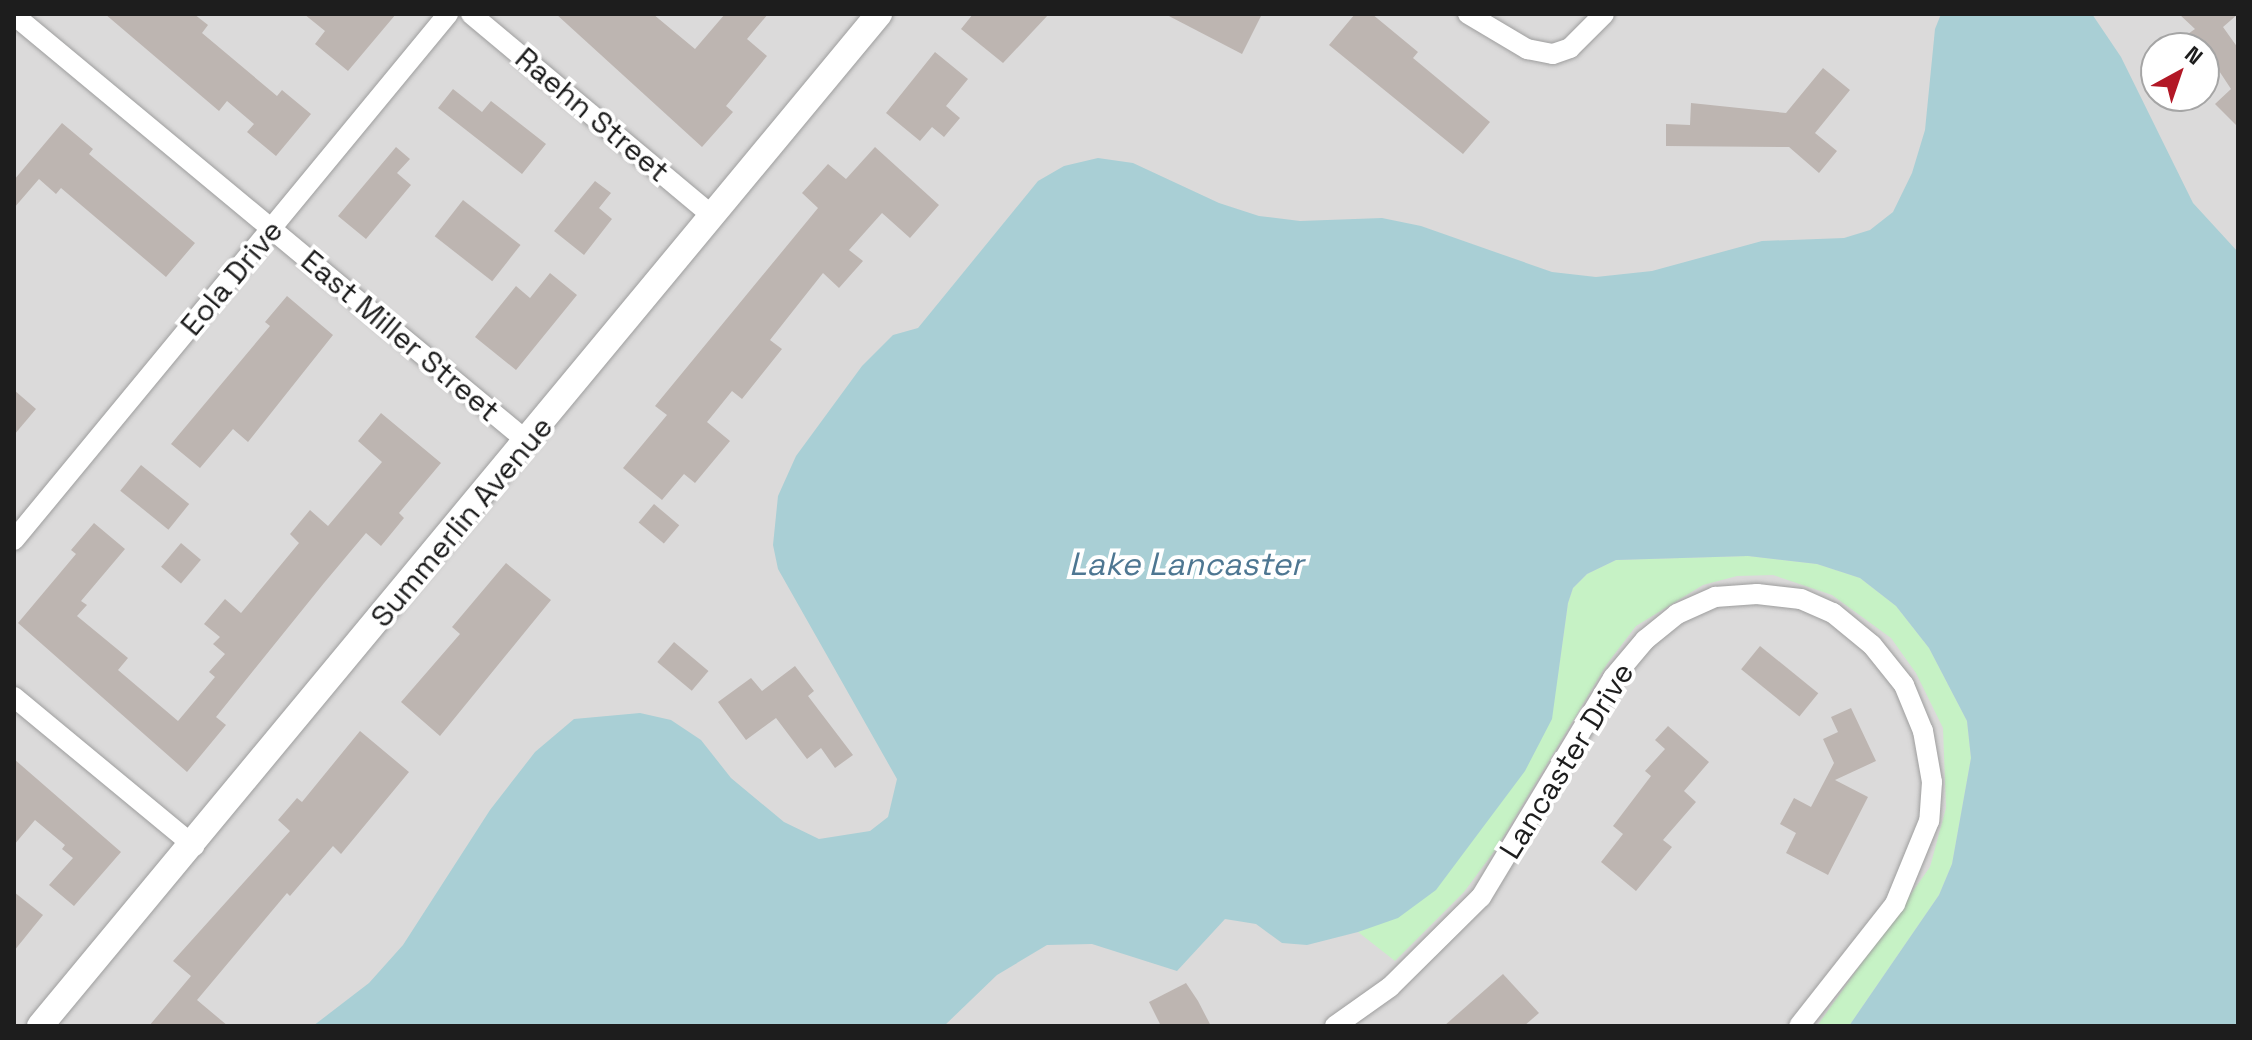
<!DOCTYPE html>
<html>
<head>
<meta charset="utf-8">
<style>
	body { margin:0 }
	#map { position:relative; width:2252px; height:1040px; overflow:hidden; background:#ede9e4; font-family:"Space Grotesk",sans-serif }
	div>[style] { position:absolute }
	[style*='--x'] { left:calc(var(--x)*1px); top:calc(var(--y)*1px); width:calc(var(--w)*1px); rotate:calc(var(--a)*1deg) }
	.residential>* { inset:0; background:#dbdada }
	.park>* { inset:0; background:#c6f2c5 }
	.water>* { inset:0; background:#a9cfd5 }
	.building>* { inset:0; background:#bdb5b1; transform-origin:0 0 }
	.roads { filter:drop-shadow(0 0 2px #9e9e9e) drop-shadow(0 0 2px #9e9e9e) }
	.minor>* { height:20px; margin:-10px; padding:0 10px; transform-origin:10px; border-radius:10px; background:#fff }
	.tertiary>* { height:26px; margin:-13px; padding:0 13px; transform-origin:13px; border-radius:13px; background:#fff }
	span { translate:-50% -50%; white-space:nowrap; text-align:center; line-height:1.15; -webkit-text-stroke:8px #fff; paint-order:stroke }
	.street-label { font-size:30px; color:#1d1d1d }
	.water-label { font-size:32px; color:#4e7792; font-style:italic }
	.frame { position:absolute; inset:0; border:16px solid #1d1d1d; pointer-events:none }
	.north { position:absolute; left:2140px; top:32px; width:80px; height:80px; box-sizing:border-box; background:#fff; border:2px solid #a5a5a5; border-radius:50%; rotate:40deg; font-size:22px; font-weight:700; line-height:32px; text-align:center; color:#1d1d1d }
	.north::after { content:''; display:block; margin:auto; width:28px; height:36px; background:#b21826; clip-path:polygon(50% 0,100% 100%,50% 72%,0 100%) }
</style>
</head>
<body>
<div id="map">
	<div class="residential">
		<div style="clip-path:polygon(evenodd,14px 14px,2238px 14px,2238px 1026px,14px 1026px,14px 14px,2156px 48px,2204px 48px,2204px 96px,2156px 96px,2156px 48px)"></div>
	</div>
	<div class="park">
		<div style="clip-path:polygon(1748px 556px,1817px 564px,1860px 578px,1896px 606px,1929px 648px,1967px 721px,1971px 758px,1952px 864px,1939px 895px,1849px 1026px,1817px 1026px,1930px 867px,1946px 808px,1943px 728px,1916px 673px,1891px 638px,1832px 595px,1773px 575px,1737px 576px,1703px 585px,1636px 626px,1607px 664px,1496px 849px,1464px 892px,1395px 961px,1358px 932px,1368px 928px,1557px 681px,1568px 603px,1573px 588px,1587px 574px,1616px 560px)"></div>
	</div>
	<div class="water">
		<div style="clip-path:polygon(1941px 14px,2092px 14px,2121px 57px,2193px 203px,2238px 252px,2238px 1026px,1849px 1026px,1939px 895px,1952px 864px,1971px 758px,1967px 721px,1929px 648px,1896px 606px,1860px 578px,1817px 564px,1748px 556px,1616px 560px,1587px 574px,1573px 588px,1568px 603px,1552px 719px,1525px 771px,1436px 890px,1398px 918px,1358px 932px,1307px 945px,1282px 943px,1256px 924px,1225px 919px,1177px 971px,1092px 944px,1047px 945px,997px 975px,944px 1026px,313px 1026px,369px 983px,403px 945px,490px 810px,535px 752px,574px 719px,640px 713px,671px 720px,701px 740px,731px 778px,784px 822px,819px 839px,870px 831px,888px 817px,897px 779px,778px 569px,773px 545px,778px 496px,796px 456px,862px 366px,893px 335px,918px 328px,1038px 181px,1064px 166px,1098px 158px,1133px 163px,1219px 203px,1259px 216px,1300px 221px,1382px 218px,1421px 226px,1552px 272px,1596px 277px,1652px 271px,1762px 241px,1844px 238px,1870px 230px,1893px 212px,1912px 173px,1925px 130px,1935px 29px)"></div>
	</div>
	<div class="building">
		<div style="clip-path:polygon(105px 14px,194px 14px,208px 25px,202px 33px,277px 96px,282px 90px,311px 114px,276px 156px,247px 132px,254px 124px,227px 101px,219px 111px)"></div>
		<div style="clip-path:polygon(304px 14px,396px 14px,348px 71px,315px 44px,325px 31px)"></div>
		<div style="clip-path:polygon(556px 14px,653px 14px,695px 49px,725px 14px,768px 14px,747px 39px,767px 56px,726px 106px,733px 112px,702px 147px)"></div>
		<div style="clip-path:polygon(973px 14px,1049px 14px,1003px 63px,961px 29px)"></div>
		<div style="clip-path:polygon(1165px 14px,1262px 14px,1242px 54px)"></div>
		<div style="clip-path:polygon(1355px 14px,1372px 14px,1418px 52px,1413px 58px,1490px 122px,1463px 154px,1329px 45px)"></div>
		<div style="clip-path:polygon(2179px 14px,2238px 14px,2223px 27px,2238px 48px,2238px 127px,2215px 104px,2231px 89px,2204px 48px,2168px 48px,2195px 29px)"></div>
		<div style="clip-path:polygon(935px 52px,968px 79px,946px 106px,960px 118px,944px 137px,932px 127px,920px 141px,886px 113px)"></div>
		<div style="clip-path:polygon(1823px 68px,1850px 90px,1815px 133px,1837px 151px,1819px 173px,1789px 147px,1666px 146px,1666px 124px,1690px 125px,1691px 103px,1786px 113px)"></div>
		<div style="clip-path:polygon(453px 89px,482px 112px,491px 101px,546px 144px,522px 174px,438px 108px)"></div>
		<div style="clip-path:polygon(62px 123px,93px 149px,89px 154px,195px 243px,166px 277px,61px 188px,56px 194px,39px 179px,14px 208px,14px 180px)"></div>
		<div style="clip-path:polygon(396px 147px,410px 159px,397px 173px,411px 185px,366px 239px,338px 216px)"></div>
		<div style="clip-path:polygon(875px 147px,939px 205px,910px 238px,882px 213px,849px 250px,863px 261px,839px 288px,823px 273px,770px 340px,782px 349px,742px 399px,732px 391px,707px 422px,730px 441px,695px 483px,684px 474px,662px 500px,623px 468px,667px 415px,655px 406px,818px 208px,802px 193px,828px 164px,846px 179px)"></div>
		<div style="clip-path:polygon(595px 181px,611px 193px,599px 208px,612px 219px,584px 255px,554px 231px)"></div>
		<div style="left:463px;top:200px;width:73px;height:46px;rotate:38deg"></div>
		<div style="clip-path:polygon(550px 273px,577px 295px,516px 370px,475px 337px,516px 286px,530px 298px)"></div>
		<div style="clip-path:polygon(287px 296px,333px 335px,248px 442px,233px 429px,200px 468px,171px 444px,270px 326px,265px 322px)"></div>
		<div style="clip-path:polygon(14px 390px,36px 409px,14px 435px)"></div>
		<div style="clip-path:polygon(381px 413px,441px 463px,399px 513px,404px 518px,381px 546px,366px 533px,324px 583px,216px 717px,226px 725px,187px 772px,18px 623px,76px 554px,71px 550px,94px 523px,125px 549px,81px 601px,87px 605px,77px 616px,128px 658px,118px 670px,178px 721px,215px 677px,209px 672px,225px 654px,213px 644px,220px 637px,204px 624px,225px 599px,241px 613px,299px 543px,290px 534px,310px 510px,328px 526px,382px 462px,358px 441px)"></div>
		<div style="left:141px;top:465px;width:62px;height:33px;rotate:39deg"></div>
		<div style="left:654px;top:504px;width:33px;height:24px;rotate:40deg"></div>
		<div style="left:181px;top:543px;width:26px;height:31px;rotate:40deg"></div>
		<div style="clip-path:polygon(506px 563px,551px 600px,440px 736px,401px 702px,460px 634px,452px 627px)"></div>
		<div style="left:674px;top:642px;width:45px;height:26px;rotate:40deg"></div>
		<div style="left:1760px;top:646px;width:75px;height:30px;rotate:39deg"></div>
		<div style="clip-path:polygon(795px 666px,814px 691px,808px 696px,853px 755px,835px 768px,821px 748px,807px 759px,776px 718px,746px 740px,718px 702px,751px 678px,762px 691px)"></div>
		<div style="clip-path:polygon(1851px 708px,1876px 761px,1835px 780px,1868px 797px,1828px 875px,1786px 853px,1796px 833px,1780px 824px,1794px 798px,1811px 807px,1834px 763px,1823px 739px,1838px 732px,1831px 717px)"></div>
		<div style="clip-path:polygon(1668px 726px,1709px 762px,1684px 791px,1696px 802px,1663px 840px,1672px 847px,1636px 891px,1601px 862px,1623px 834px,1613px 826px,1651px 776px,1645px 771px,1665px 749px,1655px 740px)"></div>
		<div style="clip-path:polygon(360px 731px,409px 772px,341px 854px,333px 846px,290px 896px,287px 893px,197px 1000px,228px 1026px,149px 1026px,191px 976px,173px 961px,290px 831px,278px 820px,297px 798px,302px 802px)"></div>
		<div style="clip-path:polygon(14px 759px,121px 852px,74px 906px,49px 885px,73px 858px,62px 849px,65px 845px,35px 820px,14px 845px)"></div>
		<div style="clip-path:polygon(14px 892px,43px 915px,14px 951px)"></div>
		<div style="clip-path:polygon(1503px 974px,1539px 1013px,1524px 1026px,1444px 1026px)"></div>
		<div style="clip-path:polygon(1186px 983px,1198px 1001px,1211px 1026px,1161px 1026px,1149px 1002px)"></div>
	</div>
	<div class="roads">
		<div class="minor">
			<div style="--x:471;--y:14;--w:315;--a:39.9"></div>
			<div style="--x:1468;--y:14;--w:69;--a:30.7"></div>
			<div style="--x:1527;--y:49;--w:26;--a:11"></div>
			<div style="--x:1553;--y:54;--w:18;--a:-19"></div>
			<div style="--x:1570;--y:48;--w:48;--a:-45"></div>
			<div style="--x:14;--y:15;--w:668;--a:39.72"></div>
			<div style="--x:14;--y:540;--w:682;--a:-50.47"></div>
			<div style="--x:14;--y:697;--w:234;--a:39.6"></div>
			<div style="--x:1335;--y:1026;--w:67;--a:-35.3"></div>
			<div style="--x:1390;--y:987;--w:128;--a:-44.7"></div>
			<div style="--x:1481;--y:897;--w:256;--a:-58.9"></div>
			<div style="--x:1613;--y:678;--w:50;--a:-49.9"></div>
			<div style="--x:1645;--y:640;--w:41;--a:-39.1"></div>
			<div style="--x:1677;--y:614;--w:42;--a:-24.1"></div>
			<div style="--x:1715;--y:597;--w:42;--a:-4.1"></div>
			<div style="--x:1757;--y:594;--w:44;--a:6.5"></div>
			<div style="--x:1801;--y:599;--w:35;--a:24"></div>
			<div style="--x:1833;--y:613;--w:50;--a:39.4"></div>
			<div style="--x:1872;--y:645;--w:51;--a:51.3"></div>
			<div style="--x:1904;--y:685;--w:50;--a:67.6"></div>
			<div style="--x:1923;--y:731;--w:52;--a:80"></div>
			<div style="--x:1932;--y:782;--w:39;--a:94"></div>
			<div style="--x:1929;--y:821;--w:90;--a:112.3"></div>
			<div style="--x:1895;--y:904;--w:155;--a:128.2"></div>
		</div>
		<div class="tertiary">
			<div style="--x:40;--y:1026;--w:1315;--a:-50.34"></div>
		</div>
	</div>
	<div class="street-label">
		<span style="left:592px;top:115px;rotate:40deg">Raehn Street</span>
		<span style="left:232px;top:278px;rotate:-50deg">Eola Drive</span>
		<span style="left:400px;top:336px;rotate:40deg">East Miller Street</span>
		<span style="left:462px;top:522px;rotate:-50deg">Summerlin Avenue</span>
		<span style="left:1567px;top:761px;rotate:-58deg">Lancaster Drive</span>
	</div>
	<div class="water-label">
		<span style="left:1186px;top:564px">Lake Lancaster</span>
	</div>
	<div class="frame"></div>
	<div class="north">N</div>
</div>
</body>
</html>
